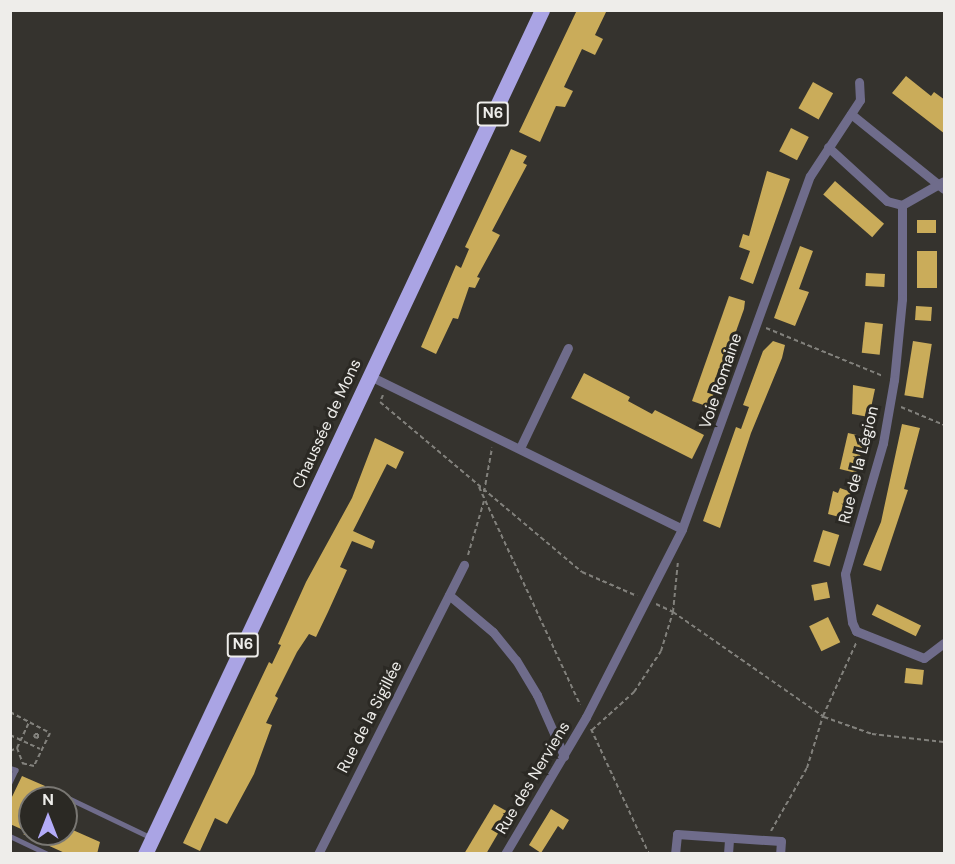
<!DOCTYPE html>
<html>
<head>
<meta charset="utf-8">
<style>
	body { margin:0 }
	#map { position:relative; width:955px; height:864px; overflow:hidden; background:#35332e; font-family:"DM Sans",sans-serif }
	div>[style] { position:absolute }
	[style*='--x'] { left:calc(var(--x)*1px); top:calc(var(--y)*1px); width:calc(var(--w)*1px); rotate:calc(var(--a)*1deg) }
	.building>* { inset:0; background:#caac5a; transform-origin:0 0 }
	.path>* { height:2px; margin-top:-1px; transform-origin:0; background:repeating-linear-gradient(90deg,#82817c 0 4.5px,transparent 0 7.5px) }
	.lane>* { height:4.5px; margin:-2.25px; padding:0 2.25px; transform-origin:2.25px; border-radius:2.25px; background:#6f6c8b }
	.street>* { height:9px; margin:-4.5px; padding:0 4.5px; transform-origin:4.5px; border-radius:4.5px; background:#6f6c8b }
	.primary>* { height:15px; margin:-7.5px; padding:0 7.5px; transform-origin:7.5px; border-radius:7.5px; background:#aaa4e4 }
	span { translate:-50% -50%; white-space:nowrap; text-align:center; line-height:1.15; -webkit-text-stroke:6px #2b2924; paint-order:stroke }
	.shield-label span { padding:2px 4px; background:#2b2924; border:2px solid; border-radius:4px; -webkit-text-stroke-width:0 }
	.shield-label { font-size:15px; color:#eeedea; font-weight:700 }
	.street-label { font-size:16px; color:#eeedea }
	.frame { position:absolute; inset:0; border:12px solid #eeedea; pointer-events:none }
	.north { position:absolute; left:18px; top:786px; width:60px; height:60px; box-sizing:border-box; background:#2b2924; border:2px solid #797773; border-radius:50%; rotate:0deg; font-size:16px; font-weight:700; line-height:24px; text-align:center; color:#eeedea }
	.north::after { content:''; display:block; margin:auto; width:21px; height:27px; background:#b4acf9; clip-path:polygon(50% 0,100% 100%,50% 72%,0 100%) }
</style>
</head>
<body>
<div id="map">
	<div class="building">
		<div style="clip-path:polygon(577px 10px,607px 10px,595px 35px,603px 39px,595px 55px,582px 49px,564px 87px,573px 91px,565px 107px,556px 106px,540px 142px,519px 132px)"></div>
		<div style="clip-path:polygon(906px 76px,931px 96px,934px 92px,945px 100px,945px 134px,892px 93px)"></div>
		<div style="left:813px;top:82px;width:23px;height:30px;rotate:29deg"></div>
		<div style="left:791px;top:128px;width:20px;height:26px;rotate:27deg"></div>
		<div style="clip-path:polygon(511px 149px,527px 156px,523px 163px,527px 165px,492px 231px,500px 235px,477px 277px,480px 278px,475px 288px,469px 287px,458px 319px,453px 318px,436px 354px,421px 347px,456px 265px,461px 268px,469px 249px,465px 247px)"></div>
		<div style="clip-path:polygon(767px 171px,790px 179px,753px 284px,740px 279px,750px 251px,739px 247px,743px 234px,749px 236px)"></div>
		<div style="left:835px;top:181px;width:65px;height:18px;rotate:41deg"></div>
		<div style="left:917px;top:220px;width:19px;height:13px"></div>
		<div style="clip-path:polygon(800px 246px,813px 251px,799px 289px,809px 292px,795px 326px,774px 318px)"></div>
		<div style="left:917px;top:251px;width:20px;height:37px"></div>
		<div style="left:866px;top:273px;width:19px;height:13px;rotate:3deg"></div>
		<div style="clip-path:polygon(729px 296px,745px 301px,744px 309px,709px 407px,692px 401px)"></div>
		<div style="left:916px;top:306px;width:16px;height:14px;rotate:4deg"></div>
		<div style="left:865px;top:322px;width:18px;height:31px;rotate:6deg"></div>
		<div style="clip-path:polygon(773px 341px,785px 345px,782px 358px,751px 433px,720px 528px,703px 521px,736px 427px,741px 429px,749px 407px,743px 405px,763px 351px)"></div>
		<div style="left:913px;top:341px;width:19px;height:55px;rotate:9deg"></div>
		<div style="clip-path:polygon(584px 373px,630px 397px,628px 401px,652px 414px,655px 410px,704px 435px,692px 459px,571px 398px)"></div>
		<div style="clip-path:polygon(853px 385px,875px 389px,869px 417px,852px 414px)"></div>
		<div style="clip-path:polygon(902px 424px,920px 428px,904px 489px,908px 490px,881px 571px,863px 565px,881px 522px)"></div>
		<div style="left:848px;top:433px;width:17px;height:37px;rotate:13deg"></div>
		<div style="clip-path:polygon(375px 438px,404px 452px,396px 469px,387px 464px,353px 531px,375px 541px,372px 549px,352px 541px,340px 567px,347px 570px,328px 612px,316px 637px,309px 634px,297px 652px,275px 696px,278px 698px,266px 723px,272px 725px,254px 774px,227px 824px,215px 818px,200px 851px,183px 843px,269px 662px,272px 664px,281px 645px,278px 644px,306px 582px,352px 498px)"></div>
		<div style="clip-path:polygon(840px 488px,851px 492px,843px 518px,828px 514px,833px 491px,838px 493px)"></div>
		<div style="left:823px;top:530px;width:17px;height:33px;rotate:17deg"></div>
		<div style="left:827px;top:582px;width:16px;height:16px;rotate:79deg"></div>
		<div style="left:877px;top:604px;width:49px;height:12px;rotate:26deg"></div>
		<div style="left:828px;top:617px;width:28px;height:21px;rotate:64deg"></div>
		<div style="left:906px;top:668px;width:18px;height:15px;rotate:6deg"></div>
		<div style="clip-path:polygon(22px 776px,45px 786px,39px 798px,30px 798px,30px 833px,10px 824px,10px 801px)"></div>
		<div style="clip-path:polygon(494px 804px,510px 813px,486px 854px,464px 854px)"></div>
		<div style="clip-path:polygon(551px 809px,569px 820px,563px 830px,558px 826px,541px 853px,529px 845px)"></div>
		<div style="clip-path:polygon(66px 827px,100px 842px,97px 854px,67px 854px,23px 834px,66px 834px)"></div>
	</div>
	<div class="path">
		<div style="--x:766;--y:328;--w:126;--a:22.3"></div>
		<div style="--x:383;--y:395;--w:8;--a:113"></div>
		<div style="--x:380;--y:402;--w:264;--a:40.1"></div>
		<div style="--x:582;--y:572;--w:60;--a:23.6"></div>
		<div style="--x:901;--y:407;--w:47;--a:22.7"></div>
		<div style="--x:479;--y:487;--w:240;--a:65.1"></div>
		<div style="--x:484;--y:492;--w:45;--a:-79.7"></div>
		<div style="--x:468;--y:555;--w:56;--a:-73.5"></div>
		<div style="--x:656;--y:604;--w:19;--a:25"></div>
		<div style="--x:673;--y:612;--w:184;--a:34.8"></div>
		<div style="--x:824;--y:717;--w:51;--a:19.5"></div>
		<div style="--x:872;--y:734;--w:72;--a:6.3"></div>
		<div style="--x:10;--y:712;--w:45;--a:27.7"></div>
		<div style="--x:50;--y:733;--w:37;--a:116"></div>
		<div style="--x:34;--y:766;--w:13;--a:-167"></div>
		<div style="--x:591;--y:729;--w:138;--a:65.1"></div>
		<div style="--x:592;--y:730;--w:57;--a:-42.1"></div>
		<div style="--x:634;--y:692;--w:49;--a:-56.6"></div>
		<div style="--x:661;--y:651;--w:41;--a:-72.9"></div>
		<div style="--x:673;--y:612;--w:51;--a:-84.4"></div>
		<div style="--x:35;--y:734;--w:3;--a:0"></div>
		<div style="--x:38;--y:734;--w:4;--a:90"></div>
		<div style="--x:38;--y:738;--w:4;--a:-166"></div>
		<div style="--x:34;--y:737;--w:3;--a:-72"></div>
		<div style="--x:10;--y:735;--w:33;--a:25"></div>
		<div style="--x:17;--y:748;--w:17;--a:69"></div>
		<div style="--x:10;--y:751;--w:8;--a:-23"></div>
		<div style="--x:17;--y:748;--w:29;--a:-65"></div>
		<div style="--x:771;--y:831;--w:73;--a:-60.3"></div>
		<div style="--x:807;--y:768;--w:54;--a:-72.9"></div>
		<div style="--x:823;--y:716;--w:82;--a:-65.6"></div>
	</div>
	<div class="lane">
		<div style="--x:10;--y:768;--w:6;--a:18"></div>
		<div style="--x:16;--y:770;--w:14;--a:115"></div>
		<div style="--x:58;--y:793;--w:102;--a:25.6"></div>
		<div style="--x:10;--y:836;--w:42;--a:25.3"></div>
	</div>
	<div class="street">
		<div style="--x:851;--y:114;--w:119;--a:38.9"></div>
		<div style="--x:828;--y:147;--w:80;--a:42.5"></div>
		<div style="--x:887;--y:201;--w:16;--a:15"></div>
		<div style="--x:902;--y:205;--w:94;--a:90"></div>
		<div style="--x:902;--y:299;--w:81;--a:95.6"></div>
		<div style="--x:894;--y:380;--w:64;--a:99.9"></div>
		<div style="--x:883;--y:443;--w:136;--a:106.2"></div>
		<div style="--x:845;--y:574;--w:49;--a:81.7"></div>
		<div style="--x:852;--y:622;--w:10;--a:66"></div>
		<div style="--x:856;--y:631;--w:73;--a:21.7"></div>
		<div style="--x:924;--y:658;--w:25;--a:-37"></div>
		<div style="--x:902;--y:205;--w:48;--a:-29.7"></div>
		<div style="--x:370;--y:376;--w:347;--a:26.1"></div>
		<div style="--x:520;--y:448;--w:111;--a:-64.4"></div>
		<div style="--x:449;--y:595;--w:57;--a:40.1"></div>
		<div style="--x:493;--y:632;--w:36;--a:51"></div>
		<div style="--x:516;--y:660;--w:41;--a:59"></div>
		<div style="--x:537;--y:695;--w:67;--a:66.1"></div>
		<div style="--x:318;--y:854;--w:324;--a:-63.2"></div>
		<div style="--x:505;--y:854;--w:159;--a:-59.4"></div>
		<div style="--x:586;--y:717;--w:211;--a:-62.9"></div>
		<div style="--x:682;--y:529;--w:375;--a:-70.1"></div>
		<div style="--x:810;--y:176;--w:91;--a:-56.7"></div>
		<div style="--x:860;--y:100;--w:18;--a:-93"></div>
		<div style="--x:675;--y:854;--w:20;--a:-84"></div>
		<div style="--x:677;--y:834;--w:104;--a:3.9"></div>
		<div style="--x:781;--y:841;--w:13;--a:94"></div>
		<div style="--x:728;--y:854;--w:16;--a:-86"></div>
	</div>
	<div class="primary">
		<div style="--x:145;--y:854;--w:933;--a:-64.81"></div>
	</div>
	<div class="shield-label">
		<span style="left:493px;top:114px">N6</span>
		<span style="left:243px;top:645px">N6</span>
	</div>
	<div class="street-label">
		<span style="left:721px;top:381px;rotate:-71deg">Voie Romaine</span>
		<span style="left:327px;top:424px;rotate:-65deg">Chaussée de Mons</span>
		<span style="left:859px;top:465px;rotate:-76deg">Rue de la Légion</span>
		<span style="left:370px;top:717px;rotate:-63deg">Rue de la Sigillée</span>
		<span style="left:533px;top:778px;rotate:-59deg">Rue des Nerviens</span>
	</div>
	<div class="frame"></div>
	<div class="north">N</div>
</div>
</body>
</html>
